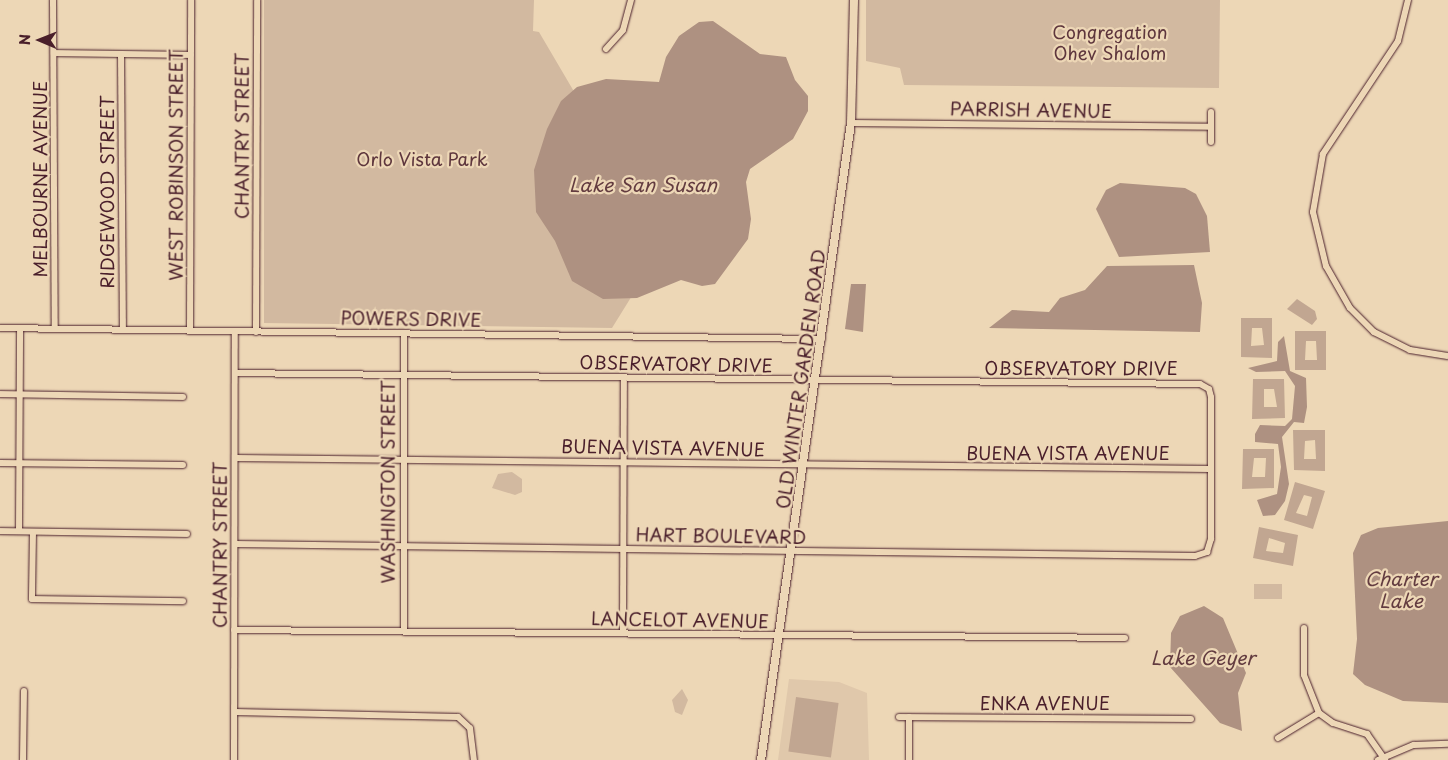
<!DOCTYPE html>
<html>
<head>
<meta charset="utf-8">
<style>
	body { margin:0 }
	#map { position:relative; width:1448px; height:760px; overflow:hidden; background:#edd7b6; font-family:"Playpen Sans",sans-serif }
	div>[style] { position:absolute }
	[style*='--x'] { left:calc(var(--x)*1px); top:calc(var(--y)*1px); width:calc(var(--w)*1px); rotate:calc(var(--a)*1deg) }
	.built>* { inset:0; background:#e0c8ab }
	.green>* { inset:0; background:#d2b9a0; transform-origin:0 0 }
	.water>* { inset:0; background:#ae9181 }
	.building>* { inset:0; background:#c1a691; transform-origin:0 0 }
	.roads { filter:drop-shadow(0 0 1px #4a1f2b) drop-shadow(0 0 1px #4a1f2b) }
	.minor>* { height:6px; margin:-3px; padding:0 3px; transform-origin:3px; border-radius:3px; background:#edd7b6 }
	.major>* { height:8px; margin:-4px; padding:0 4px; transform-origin:4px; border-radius:4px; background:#edd7b6 }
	span { translate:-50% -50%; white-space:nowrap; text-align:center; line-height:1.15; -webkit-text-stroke:4.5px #edd7b6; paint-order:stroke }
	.park-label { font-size:18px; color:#5e363d }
	.street-label { font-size:18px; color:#4a1f2b }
	.water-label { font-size:19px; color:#633c40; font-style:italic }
	.north { position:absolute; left:15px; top:15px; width:50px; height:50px; -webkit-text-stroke:4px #edd7b6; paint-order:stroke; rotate:271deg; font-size:14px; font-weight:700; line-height:20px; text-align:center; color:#4a1f2b }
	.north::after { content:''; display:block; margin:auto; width:18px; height:22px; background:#4a1f2b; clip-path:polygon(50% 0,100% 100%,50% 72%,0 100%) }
</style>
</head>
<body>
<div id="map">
	<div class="built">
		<div style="clip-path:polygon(789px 679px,839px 682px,867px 693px,869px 760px,778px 760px)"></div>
	</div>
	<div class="green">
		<div style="clip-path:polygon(264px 0,534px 0,533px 31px,539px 32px,596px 129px,643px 278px,612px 328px,264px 323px)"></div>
		<div style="clip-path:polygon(866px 0,1220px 0,1219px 88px,904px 85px,900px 68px,866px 61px)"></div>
		<div style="clip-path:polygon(512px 472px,522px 479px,522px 492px,515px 495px,492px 488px,498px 474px)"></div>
		<div style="left:1254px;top:584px;width:28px;height:15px"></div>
		<div style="clip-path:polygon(682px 689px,688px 700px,682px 715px,675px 712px,672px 700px)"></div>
	</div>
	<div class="water">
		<div style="clip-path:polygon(713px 21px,760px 54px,786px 57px,795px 80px,808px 96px,808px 111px,793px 139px,750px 169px,746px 182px,751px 219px,748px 239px,715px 284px,702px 286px,681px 280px,637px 298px,603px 299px,572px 281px,555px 241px,536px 212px,534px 170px,547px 129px,561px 101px,577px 87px,606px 79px,659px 82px,666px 57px,679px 36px,699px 22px)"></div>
		<div style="clip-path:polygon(1120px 183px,1185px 188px,1196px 194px,1207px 216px,1210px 252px,1119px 257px,1096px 209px,1106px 190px)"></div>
		<div style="clip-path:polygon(1194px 265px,1202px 303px,1200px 332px,989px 328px,1012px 310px,1049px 312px,1060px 298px,1085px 290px,1107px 266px)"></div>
		<div style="clip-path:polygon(851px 284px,866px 284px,863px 332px,845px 329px)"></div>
		<div style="clip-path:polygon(1284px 336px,1290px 371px,1306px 378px,1307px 407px,1304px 423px,1294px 422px,1282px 437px,1289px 484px,1285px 501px,1275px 515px,1263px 516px,1257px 500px,1277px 494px,1281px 467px,1278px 444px,1255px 442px,1255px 434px,1260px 425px,1285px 426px,1292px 419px,1295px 386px,1285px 371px,1256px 372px,1248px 368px,1277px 361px,1278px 342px)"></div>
		<div style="clip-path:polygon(1448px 521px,1448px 703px,1403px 701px,1365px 685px,1353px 674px,1357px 639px,1353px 553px,1361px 535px,1378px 528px)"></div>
		<div style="clip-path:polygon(1204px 606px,1223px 618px,1246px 673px,1238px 693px,1242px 731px,1220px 723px,1170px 667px,1171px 633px,1180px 616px)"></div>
	</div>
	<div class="building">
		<div style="clip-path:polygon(1297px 299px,1315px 311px,1317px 319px,1312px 325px,1287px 309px)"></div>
		<div style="clip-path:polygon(evenodd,1241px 318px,1272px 318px,1272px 358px,1241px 357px,1241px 318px,1252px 328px,1262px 328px,1264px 345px,1251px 346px,1252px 328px)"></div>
		<div style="clip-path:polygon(evenodd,1295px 331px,1326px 331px,1326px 370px,1295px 370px,1295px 331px,1306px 341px,1316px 341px,1317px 360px,1305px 360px,1306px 341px)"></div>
		<div style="clip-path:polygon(evenodd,1253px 379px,1284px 379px,1285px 418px,1252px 419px,1253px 379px,1264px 389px,1274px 389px,1277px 407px,1264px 407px,1264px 389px)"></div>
		<div style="clip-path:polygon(evenodd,1293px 430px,1325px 430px,1325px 471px,1294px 470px,1293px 430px,1315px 440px,1316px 459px,1304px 459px,1305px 441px,1315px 440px)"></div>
		<div style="clip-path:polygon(evenodd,1243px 449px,1274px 449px,1274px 488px,1242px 489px,1243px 449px,1254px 458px,1266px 458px,1265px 477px,1252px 477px,1254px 458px)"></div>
		<div style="clip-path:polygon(evenodd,1295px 482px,1325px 491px,1313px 529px,1284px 520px,1295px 482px,1304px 495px,1312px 497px,1307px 516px,1296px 513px,1304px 495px)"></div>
		<div style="clip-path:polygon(evenodd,1259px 527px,1298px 535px,1293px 566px,1253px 558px,1259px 527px,1269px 538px,1285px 543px,1283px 553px,1266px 551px,1269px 538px)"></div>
		<div style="left:796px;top:697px;width:43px;height:55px;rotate:8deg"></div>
	</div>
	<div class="roads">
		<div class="minor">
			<div style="--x:53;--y:0;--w:329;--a:89.7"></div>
			<div style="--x:1408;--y:0;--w:42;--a:103.7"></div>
			<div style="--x:1398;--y:41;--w:136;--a:123.6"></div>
			<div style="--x:1323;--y:154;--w:59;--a:99.8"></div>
			<div style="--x:1313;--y:212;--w:56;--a:76.5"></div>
			<div style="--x:1326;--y:266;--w:48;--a:60.3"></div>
			<div style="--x:1350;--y:308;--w:34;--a:45"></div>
			<div style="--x:1374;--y:332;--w:40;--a:26.6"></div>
			<div style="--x:1410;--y:350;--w:38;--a:9"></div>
			<div style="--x:606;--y:49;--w:25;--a:-48"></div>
			<div style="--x:623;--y:30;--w:31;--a:-75"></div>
			<div style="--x:54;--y:53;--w:137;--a:0.8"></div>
			<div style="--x:121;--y:54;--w:276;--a:89.6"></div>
			<div style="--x:851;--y:123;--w:360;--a:0.6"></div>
			<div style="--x:1211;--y:142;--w:30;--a:-90"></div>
			<div style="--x:0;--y:328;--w:822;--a:0.77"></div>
			<div style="--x:190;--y:331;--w:331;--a:-89.8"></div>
			<div style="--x:256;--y:332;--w:332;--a:-89.8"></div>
			<div style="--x:0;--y:394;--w:183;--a:0.9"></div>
			<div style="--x:236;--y:458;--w:974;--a:0.65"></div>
			<div style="--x:0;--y:463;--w:183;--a:0.6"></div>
			<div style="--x:0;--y:531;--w:187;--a:0.9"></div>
			<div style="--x:19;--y:531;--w:203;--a:-89.7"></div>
			<div style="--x:33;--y:532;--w:67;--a:90.9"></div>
			<div style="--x:32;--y:599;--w:151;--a:0.8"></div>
			<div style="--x:235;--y:544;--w:960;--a:0.72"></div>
			<div style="--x:1195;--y:556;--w:13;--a:-18"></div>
			<div style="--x:1207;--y:552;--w:14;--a:-73"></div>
			<div style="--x:1211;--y:539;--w:142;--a:-90"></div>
			<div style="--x:1211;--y:397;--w:8;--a:-104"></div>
			<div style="--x:1209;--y:389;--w:10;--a:-151"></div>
			<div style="--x:1200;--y:384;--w:965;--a:-179.35"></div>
			<div style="--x:1304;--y:628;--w:47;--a:90"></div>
			<div style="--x:1304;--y:675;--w:41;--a:68.5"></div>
			<div style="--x:1319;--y:713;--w:17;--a:36"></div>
			<div style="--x:1333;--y:723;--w:36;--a:18"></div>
			<div style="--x:1367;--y:734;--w:32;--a:55"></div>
			<div style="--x:234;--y:630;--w:891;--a:0.51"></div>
			<div style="--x:404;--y:631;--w:297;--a:-90"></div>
			<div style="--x:623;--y:633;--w:255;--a:-89.8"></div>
			<div style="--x:235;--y:712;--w:223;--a:1.3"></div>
			<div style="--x:458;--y:717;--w:16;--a:43"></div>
			<div style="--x:470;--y:728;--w:32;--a:83"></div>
			<div style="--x:899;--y:717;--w:292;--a:0.4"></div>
			<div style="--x:1278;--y:738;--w:48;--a:-31.4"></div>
			<div style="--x:23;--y:760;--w:69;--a:-89.2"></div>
			<div style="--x:234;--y:760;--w:429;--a:-89.9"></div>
			<div style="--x:909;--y:760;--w:43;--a:-90"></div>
			<div style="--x:1378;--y:760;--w:39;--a:-23"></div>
			<div style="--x:1414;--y:745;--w:34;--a:-2"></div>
		</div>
		<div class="major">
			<div style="--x:761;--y:760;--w:643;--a:-81.96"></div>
			<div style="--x:851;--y:123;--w:123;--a:-88.6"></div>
		</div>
	</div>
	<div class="park-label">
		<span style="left:1110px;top:43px">Congregation<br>Ohev Shalom</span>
		<span style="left:422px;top:159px">Orlo Vista Park</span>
	</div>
	<div class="street-label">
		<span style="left:1031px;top:110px;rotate:1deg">PARRISH AVENUE</span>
		<span style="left:242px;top:136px;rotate:-90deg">CHANTRY STREET</span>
		<span style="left:176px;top:165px;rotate:-90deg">WEST ROBINSON STREET</span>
		<span style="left:40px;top:179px;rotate:-90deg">MELBOURNE AVENUE</span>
		<span style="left:107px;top:192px;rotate:-90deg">RIDGEWOOD STREET</span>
		<span style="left:411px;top:319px;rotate:1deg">POWERS DRIVE</span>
		<span style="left:676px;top:364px;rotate:1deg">OBSERVATORY DRIVE</span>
		<span style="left:1081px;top:368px">OBSERVATORY DRIVE</span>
		<span style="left:801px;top:379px;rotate:-82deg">OLD WINTER GARDEN ROAD</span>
		<span style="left:663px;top:448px;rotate:1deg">BUENA VISTA AVENUE</span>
		<span style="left:1068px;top:453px">BUENA VISTA AVENUE</span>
		<span style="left:388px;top:482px;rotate:-90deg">WASHINGTON STREET</span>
		<span style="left:721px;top:536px;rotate:1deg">HART BOULEVARD</span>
		<span style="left:220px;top:545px;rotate:-90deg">CHANTRY STREET</span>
		<span style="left:680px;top:620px;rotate:1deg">LANCELOT AVENUE</span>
		<span style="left:1045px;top:703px">ENKA AVENUE</span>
	</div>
	<div class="water-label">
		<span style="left:643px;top:185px">Lake San Susan</span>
		<span style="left:1401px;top:590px">Charter<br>Lake</span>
		<span style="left:1203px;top:658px">Lake Geyer</span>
	</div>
	<div class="north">N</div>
</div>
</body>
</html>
